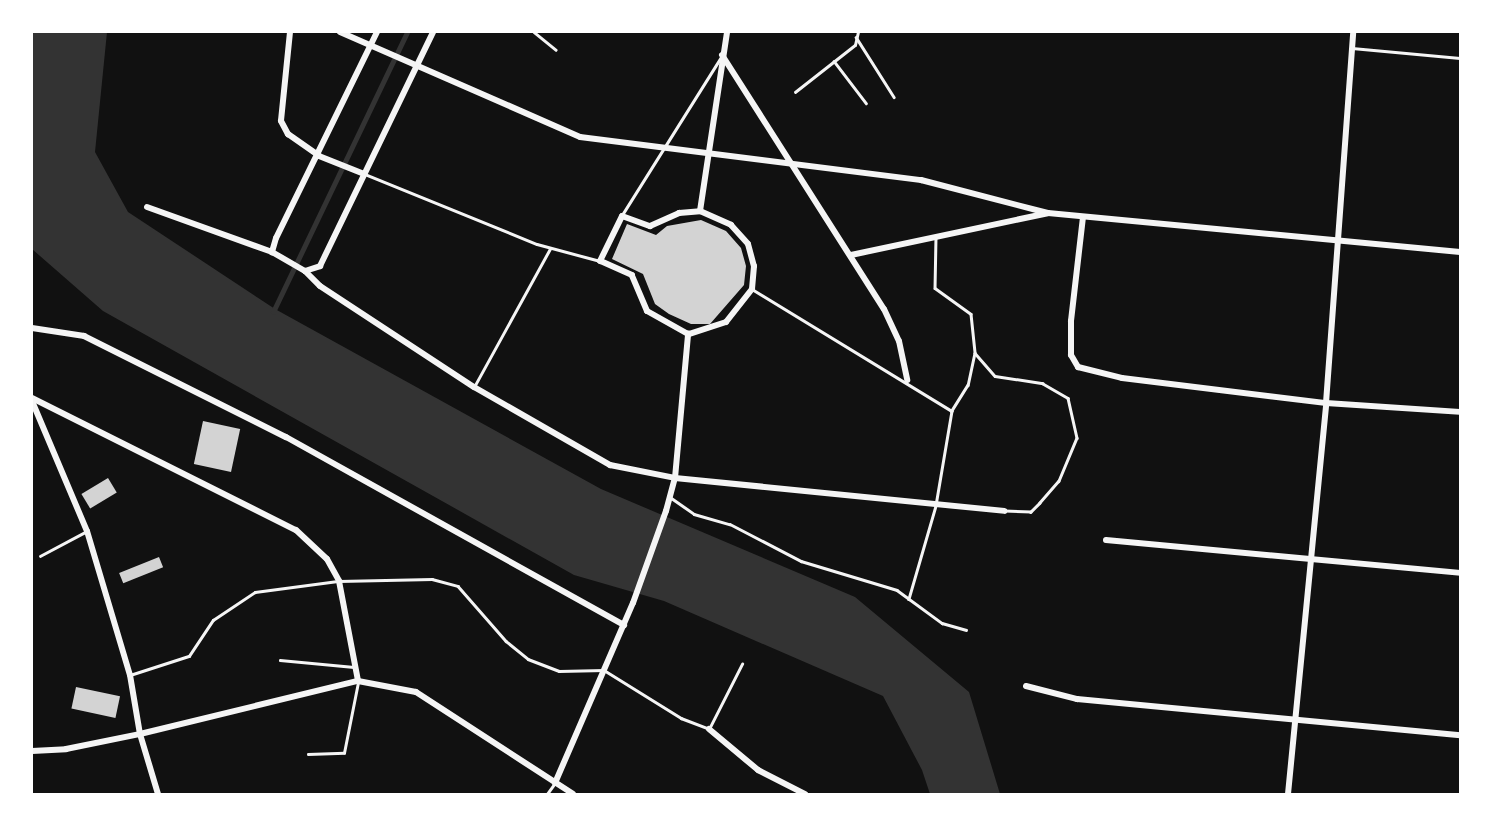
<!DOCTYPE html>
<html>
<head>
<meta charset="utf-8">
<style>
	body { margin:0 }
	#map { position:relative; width:1492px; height:826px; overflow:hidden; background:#111; font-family:Lora,serif }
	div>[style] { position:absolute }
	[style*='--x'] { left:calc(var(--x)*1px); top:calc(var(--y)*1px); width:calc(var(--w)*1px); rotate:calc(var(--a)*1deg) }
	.water>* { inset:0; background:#333 }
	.stream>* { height:4.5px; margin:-2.25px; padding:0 2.25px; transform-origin:2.25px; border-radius:2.25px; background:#333 }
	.building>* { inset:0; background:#d3d3d3; transform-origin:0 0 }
	.service>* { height:2.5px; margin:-1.25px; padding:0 1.25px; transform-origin:1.25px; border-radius:1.25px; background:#f5f5f5 }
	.minor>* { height:6px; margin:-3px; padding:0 3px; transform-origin:3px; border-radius:3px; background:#f5f5f5 }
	span { translate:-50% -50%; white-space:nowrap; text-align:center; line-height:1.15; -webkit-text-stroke:7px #fff; paint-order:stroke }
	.frame { position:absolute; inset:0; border:33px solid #fff; pointer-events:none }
</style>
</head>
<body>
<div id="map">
	<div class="water">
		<div style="clip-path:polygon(32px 32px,107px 32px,95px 152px,128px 212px,275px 309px,601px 489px,855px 597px,969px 692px,1000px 794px,930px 794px,922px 770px,883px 696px,664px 601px,574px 575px,103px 311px,32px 249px)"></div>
	</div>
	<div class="stream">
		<div style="--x:273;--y:312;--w:310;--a:-64.4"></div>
	</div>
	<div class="building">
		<div style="clip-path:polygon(701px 220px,726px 231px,741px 248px,746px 266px,744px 285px,710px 324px,691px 324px,669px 314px,655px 304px,643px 274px,612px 259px,627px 224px,656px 235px,667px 226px)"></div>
		<div style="left:203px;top:421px;width:38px;height:44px;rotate:12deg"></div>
		<div style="left:108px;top:478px;width:17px;height:31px;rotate:59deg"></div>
		<div style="left:159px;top:557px;width:11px;height:43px;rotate:68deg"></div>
		<div style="left:76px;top:687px;width:45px;height:22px;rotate:12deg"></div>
	</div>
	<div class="service">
		<div style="--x:534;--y:32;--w:28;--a:39"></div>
		<div style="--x:936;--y:32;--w:7;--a:0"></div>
		<div style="--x:856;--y:37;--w:71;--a:57.7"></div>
		<div style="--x:1352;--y:48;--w:108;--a:5.3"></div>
		<div style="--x:834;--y:61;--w:53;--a:52.7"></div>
		<div style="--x:795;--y:92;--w:76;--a:-38.1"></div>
		<div style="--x:855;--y:45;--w:13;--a:-77"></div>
		<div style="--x:367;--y:175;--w:183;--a:22.1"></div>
		<div style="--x:537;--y:244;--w:65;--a:15.1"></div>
		<div style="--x:622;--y:215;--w:186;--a:-57.9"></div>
		<div style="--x:936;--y:237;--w:51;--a:91.1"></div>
		<div style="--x:935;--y:288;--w:44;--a:35.8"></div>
		<div style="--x:971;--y:314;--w:39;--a:84"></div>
		<div style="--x:975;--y:353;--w:33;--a:102"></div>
		<div style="--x:968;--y:385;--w:31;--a:122"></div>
		<div style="--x:752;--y:289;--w:234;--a:31.4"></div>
		<div style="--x:952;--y:411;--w:96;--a:99.6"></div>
		<div style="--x:936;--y:506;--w:97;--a:106.2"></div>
		<div style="--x:975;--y:353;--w:30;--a:49"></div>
		<div style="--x:995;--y:376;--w:48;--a:8.5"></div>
		<div style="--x:1042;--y:383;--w:30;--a:30"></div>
		<div style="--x:1068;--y:398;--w:41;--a:77.3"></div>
		<div style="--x:1077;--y:438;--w:47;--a:112.7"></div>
		<div style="--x:1059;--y:481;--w:29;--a:131"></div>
		<div style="--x:1040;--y:503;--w:13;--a:135"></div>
		<div style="--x:1031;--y:512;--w:26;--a:-178"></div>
		<div style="--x:474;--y:387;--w:158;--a:-61.2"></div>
		<div style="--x:670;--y:497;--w:29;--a:35"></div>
		<div style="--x:694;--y:514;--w:37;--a:16"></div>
		<div style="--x:730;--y:524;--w:80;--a:27.5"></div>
		<div style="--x:801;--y:561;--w:100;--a:16.8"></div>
		<div style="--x:897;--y:590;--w:56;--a:36.3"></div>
		<div style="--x:942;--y:623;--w:25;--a:16"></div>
		<div style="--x:40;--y:556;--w:53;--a:-28"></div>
		<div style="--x:280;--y:660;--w:74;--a:5.4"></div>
		<div style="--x:130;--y:675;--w:62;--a:-17.9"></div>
		<div style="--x:189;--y:656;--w:43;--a:-56.3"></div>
		<div style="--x:213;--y:620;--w:50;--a:-33.7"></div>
		<div style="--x:255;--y:592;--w:85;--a:-7.5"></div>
		<div style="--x:339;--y:581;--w:93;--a:-1.2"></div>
		<div style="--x:432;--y:579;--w:27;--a:15"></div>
		<div style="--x:458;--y:586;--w:73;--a:48.9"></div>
		<div style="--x:506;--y:641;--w:28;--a:39"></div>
		<div style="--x:528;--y:659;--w:33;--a:21"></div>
		<div style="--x:559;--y:671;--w:45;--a:-1.3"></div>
		<div style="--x:604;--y:670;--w:91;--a:31.9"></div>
		<div style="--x:681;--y:718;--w:30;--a:21"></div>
		<div style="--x:709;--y:729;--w:73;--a:-63.1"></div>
		<div style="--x:308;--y:754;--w:36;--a:-2"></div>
		<div style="--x:344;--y:753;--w:72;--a:-78.8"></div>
		<div style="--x:547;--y:794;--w:14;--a:-54"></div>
	</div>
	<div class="minor">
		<div style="--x:290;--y:32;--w:89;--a:95.8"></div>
		<div style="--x:281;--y:121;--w:15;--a:62"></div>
		<div style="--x:288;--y:134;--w:38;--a:35"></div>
		<div style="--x:319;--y:156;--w:48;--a:21.8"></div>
		<div style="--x:340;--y:32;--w:262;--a:23.6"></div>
		<div style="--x:580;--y:137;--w:344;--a:7.2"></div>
		<div style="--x:921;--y:180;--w:131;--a:14.6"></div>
		<div style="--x:1048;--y:213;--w:414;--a:5.4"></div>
		<div style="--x:377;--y:32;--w:229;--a:116.1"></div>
		<div style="--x:276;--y:238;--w:15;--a:106"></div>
		<div style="--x:272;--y:252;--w:38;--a:30"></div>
		<div style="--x:305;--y:271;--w:16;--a:-18"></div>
		<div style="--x:320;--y:266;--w:260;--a:-64.2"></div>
		<div style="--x:722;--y:55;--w:301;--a:57.5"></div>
		<div style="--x:884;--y:309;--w:35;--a:65"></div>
		<div style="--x:899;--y:341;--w:40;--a:78"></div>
		<div style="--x:147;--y:207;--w:133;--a:19.8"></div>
		<div style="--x:700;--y:211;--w:34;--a:24"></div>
		<div style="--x:731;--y:225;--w:25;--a:48"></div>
		<div style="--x:748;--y:244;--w:23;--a:75"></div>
		<div style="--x:754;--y:266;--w:23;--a:95"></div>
		<div style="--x:752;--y:289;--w:42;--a:128.2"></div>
		<div style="--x:726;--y:322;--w:40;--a:162"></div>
		<div style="--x:688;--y:334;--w:47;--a:-150.7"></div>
		<div style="--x:647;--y:311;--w:39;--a:-113"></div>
		<div style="--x:632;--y:275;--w:35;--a:-156"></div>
		<div style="--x:600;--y:261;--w:50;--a:-63.9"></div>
		<div style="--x:622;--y:216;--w:30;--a:20"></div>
		<div style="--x:650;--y:226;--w:32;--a:-24"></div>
		<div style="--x:679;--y:213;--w:21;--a:-5"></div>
		<div style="--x:700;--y:211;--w:181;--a:-81.4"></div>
		<div style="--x:1083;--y:217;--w:105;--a:96.6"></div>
		<div style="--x:1071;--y:321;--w:34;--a:90"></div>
		<div style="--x:1071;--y:355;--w:14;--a:60"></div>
		<div style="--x:1078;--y:367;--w:45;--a:14"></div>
		<div style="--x:1122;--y:378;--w:206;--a:7"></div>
		<div style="--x:1326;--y:403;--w:134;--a:3.8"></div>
		<div style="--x:851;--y:255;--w:201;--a:-12"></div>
		<div style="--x:305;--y:271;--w:21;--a:45"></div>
		<div style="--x:320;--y:286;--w:184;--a:33.3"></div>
		<div style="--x:474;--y:387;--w:157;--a:29.8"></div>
		<div style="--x:610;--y:465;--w:66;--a:11.3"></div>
		<div style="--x:675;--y:478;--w:331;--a:5.7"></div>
		<div style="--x:32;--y:328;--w:53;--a:8.7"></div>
		<div style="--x:84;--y:336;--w:226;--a:26.6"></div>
		<div style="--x:286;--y:437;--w:387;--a:29.1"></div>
		<div style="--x:32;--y:398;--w:295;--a:26.6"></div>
		<div style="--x:296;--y:530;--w:42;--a:43.1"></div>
		<div style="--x:327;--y:559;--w:25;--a:61"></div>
		<div style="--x:339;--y:581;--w:102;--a:79.2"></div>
		<div style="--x:32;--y:401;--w:141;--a:67.1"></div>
		<div style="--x:87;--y:531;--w:150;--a:73.4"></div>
		<div style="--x:130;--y:675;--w:60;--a:80.4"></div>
		<div style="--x:140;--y:734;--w:63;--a:73.3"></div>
		<div style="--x:1106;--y:540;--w:356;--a:5.3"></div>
		<div style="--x:1026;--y:686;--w:53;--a:14.3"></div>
		<div style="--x:1077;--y:699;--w:385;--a:5.4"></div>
		<div style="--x:709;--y:729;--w:64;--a:39.9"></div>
		<div style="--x:758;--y:770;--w:53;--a:27.1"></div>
		<div style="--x:32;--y:751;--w:34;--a:-3"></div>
		<div style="--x:66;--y:749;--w:76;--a:-11.5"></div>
		<div style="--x:140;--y:734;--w:224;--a:-13.7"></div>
		<div style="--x:358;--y:681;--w:59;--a:10.7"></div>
		<div style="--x:416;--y:692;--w:187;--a:33"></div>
		<div style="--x:555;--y:783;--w:196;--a:-66.6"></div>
		<div style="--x:633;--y:603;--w:98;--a:-70.3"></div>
		<div style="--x:666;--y:511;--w:34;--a:-75"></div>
		<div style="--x:675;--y:478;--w:145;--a:-84.8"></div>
		<div style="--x:1288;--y:794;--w:393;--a:-84.4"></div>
		<div style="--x:1326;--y:403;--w:372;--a:-85.8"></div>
	</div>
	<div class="frame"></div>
</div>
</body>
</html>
